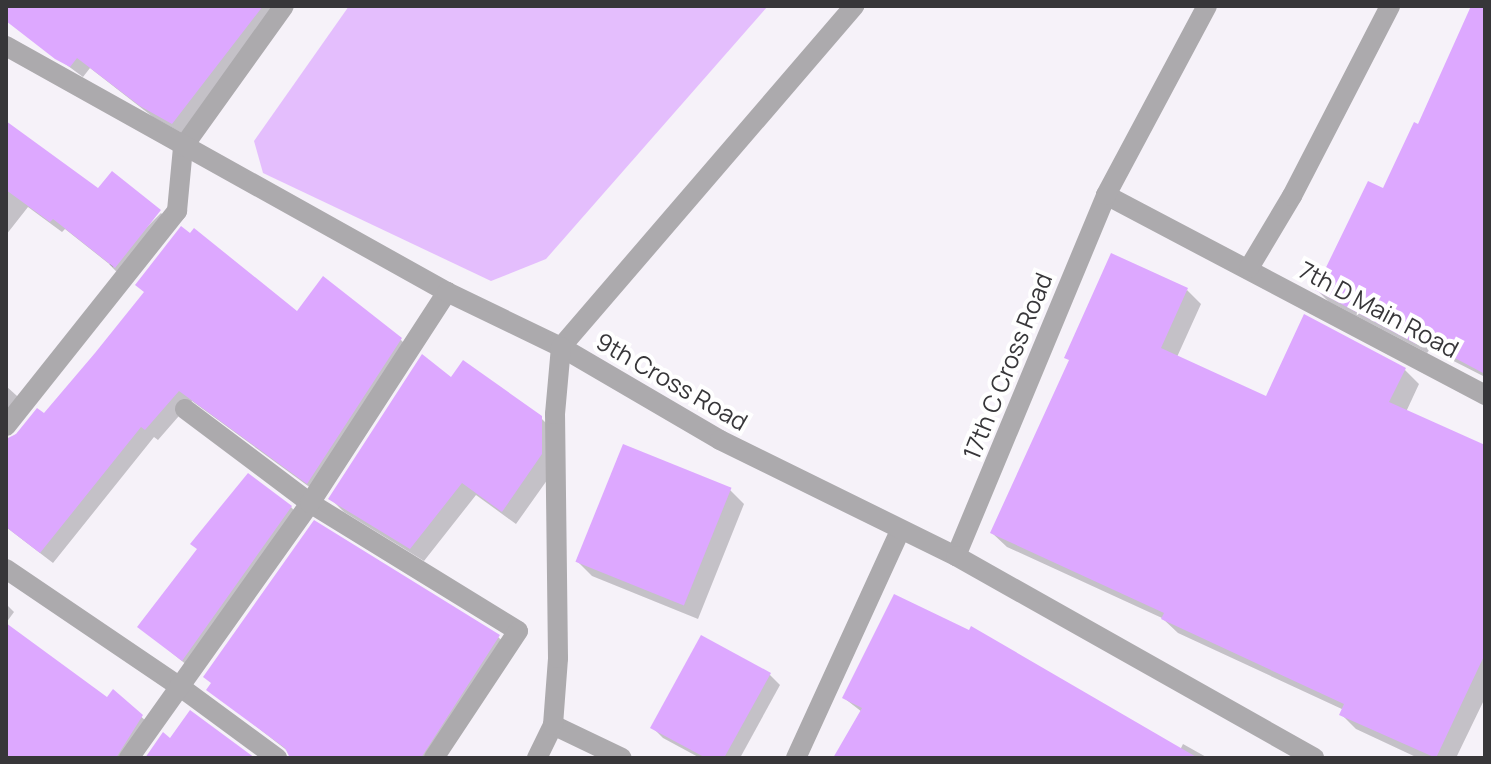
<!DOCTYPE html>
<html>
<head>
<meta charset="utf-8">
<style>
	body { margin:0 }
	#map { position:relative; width:1491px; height:764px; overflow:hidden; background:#f6f2f9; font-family:Manrope,sans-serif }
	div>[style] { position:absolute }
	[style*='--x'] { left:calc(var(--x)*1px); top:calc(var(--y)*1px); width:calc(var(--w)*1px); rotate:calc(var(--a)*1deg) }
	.green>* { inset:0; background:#e4befd }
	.shadow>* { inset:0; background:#0003; transform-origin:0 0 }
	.building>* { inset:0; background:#dda8ff; transform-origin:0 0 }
	.minor>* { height:20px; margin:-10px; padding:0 10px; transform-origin:10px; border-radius:10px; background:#acaaad }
	.tertiary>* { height:20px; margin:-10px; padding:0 10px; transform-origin:10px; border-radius:10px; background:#acaaad }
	span { translate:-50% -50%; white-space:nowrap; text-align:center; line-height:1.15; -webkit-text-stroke:8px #fff; paint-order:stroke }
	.street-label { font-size:24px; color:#373639 }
	.frame { position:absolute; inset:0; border:8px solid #373639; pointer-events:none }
</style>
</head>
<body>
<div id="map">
	<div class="green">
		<div style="clip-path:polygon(349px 6px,768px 6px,546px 259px,491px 281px,263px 173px,254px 141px)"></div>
	</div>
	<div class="shadow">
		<div style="clip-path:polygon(6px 6px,291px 6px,184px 134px,153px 117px,90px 68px,83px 77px,6px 20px)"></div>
		<div style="clip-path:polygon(1472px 6px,1485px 6px,1485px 377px,1430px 349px,1427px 353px,1328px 301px,1317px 290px,1384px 190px,1419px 126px)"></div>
		<div style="clip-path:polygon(6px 123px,98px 191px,158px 210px,113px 267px,65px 229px,62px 232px,28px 207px,6px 235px)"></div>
		<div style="left:161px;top:213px;width:14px;height:73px;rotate:45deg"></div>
		<div style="clip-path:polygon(1187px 290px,1201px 304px,1177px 357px,1267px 399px,1404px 369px,1419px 384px,1406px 412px,1485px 448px,1485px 698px,1456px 758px,1418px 758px,1356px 729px,1342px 715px,1344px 710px,1178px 633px,1162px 618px,1007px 547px,992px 533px)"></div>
		<div style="clip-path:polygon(298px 314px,400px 339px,412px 351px,319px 494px,192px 401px,158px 440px,154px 437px,53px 563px,6px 527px,6px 441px,44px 416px)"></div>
		<div style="clip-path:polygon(451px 380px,541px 418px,555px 432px,555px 469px,516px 524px,476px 495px,424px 561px,344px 512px,331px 499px)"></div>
		<div style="clip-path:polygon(6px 386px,27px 405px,6px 433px)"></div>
		<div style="clip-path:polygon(730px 490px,744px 504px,698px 619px,592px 576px,578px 562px)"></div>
		<div style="clip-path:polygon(291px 507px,301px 518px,193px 670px,140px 627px)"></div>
		<div style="clip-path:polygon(6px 604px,14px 612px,6px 623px)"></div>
		<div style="clip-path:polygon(6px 625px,107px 699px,113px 692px,154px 728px,132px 758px,6px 758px)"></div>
		<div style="clip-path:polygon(498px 637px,510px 648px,439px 758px,292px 758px,289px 752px,208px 689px)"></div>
		<div style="clip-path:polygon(769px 674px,780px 685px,740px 758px,700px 758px,663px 738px,652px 727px)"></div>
		<div style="clip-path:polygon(844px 698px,1180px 750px,1183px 744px,1208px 758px,835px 758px,862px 712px)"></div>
	</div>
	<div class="building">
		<div style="clip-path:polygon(6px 6px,263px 6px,172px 124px,140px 106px,77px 58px,70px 67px,55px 59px,6px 21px)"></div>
		<div style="clip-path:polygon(1471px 6px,1485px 6px,1485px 374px,1419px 339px,1416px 344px,1315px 290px,1368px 181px,1383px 188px,1414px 122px,1418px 124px)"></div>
		<div style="clip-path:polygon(6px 121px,98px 188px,112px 171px,161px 210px,115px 268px,53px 219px,50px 222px,6px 190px)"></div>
		<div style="clip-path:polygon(181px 226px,190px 233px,194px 228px,297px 311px,323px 276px,402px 338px,307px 484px,179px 391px,145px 430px,141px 427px,40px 553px,6px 527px,6px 439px,16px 434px,37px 408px,44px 413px,95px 353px,144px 292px,135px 285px)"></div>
		<div style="clip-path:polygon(1111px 253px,1188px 288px,1161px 348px,1266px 396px,1304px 314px,1406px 368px,1389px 402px,1485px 445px,1485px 654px,1436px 758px,1339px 715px,1344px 704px,1161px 619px,1164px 613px,990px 533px,1069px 360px,1064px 358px)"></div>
		<div style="clip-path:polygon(422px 354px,451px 377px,463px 360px,542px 416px,542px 454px,502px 512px,462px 483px,410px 549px,328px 499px)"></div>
		<div style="left:623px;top:444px;width:117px;height:127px;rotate:22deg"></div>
		<div style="clip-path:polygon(248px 473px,292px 506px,182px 661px,137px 627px,197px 549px,190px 544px)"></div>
		<div style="clip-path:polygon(314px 520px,500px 635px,421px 758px,290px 758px,285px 748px,206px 690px,211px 683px,203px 677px)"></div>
		<div style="clip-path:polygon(894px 594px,969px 630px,971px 626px,1198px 758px,833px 758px,862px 708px,842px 698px)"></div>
		<div style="clip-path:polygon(6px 623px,107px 697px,113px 689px,143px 715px,116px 758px,6px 758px)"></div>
		<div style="clip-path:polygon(701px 635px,771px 673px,724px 758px,706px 758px,650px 728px)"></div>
		<div style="clip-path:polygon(190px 710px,255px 758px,145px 758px,163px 732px,170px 738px)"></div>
	</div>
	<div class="minor">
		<div style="--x:1106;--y:195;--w:429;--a:27.8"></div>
		<div style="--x:1249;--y:268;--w:84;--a:-59.2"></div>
		<div style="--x:1292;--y:196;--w:214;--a:-62.7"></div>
		<div style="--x:561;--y:347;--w:450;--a:-49.3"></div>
		<div style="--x:185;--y:409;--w:156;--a:36.9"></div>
		<div style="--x:310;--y:503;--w:244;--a:31.6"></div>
		<div style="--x:518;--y:631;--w:152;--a:123.5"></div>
		<div style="--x:6;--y:426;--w:275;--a:-51.5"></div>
		<div style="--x:177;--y:211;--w:64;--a:-84.6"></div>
		<div style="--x:183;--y:147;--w:173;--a:-54.4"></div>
		<div style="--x:956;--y:556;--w:391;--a:-67.4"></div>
		<div style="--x:1106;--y:195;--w:214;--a:-61.9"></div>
		<div style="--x:6;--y:569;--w:209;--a:34.1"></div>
		<div style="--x:179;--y:686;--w:122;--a:36.3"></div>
		<div style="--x:553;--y:725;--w:76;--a:25.6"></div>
		<div style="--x:129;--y:758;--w:313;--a:-54.6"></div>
		<div style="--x:310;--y:503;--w:252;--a:-57"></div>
		<div style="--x:796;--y:758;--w:250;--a:-65.4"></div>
	</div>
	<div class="tertiary">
		<div style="--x:6;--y:46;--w:505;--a:29.15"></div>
		<div style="--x:447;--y:292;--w:127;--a:25.8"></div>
		<div style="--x:561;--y:347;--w:184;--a:30.3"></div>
		<div style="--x:720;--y:440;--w:263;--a:26.2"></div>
		<div style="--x:956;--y:556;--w:411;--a:29.4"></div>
		<div style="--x:537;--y:758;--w:37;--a:-64"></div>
		<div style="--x:553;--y:725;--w:67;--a:-85.7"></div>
		<div style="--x:558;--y:658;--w:244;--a:-90.7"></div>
		<div style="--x:555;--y:414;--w:67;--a:-84.9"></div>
	</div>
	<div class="street-label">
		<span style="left:1379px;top:309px;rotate:28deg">7th D Main Road</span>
		<span style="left:1007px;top:366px;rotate:-68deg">17th C Cross Road</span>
		<span style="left:672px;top:381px;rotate:30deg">9th Cross Road</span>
	</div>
	<div class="frame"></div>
</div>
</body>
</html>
